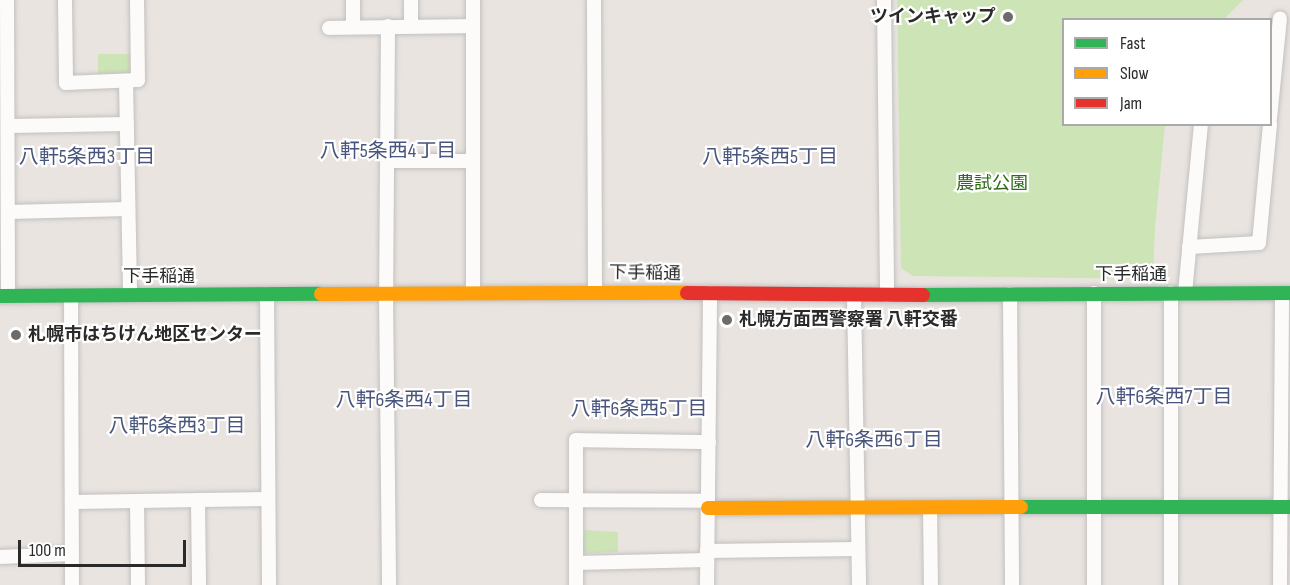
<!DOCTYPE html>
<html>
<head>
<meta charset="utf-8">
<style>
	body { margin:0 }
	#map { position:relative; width:1290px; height:585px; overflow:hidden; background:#e9e4df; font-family:"Sofia Sans Condensed","Noto Sans JP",sans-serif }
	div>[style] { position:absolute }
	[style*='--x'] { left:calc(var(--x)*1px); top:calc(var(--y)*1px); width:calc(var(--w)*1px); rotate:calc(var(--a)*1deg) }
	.green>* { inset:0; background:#cde5b6; transform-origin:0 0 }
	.roads { filter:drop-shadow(0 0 2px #c2c0c1) drop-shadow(0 0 2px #c2c0c1) }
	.street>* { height:14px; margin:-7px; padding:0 7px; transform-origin:7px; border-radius:7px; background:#fcfbfa }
	.fast>* { height:14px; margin:-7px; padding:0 7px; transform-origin:7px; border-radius:7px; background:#30b455 }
	.slow>* { height:14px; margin:-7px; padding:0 7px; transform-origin:7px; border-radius:7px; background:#ff9f0a }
	.jam>* { height:14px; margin:-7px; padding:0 7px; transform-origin:7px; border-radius:7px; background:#e5322d }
	.dots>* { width:16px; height:16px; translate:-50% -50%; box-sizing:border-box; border:3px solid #fff; border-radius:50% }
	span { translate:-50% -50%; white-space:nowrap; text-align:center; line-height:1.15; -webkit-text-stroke:4.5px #fff; paint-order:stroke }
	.poi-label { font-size:18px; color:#2a2a2a; font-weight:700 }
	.right { translate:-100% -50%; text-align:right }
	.left { translate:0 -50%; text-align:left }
	.park-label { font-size:18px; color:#2e6a17 }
	.street-label { font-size:18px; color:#2a2a2a }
	.neighbourhood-label { font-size:20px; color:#49557c }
	.legend { position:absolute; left:1062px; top:18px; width:210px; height:108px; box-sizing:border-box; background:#fff; border:2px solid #aaa; margin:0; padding:8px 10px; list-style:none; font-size:18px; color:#2a2a2a }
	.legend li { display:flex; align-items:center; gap:12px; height:30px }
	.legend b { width:30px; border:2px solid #aaa }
	.scale { position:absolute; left:18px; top:540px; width:168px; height:27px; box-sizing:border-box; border:3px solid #2a2a2a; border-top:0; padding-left:8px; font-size:18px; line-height:21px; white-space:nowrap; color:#2a2a2a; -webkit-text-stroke:4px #fff; paint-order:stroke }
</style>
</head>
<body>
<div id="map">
	<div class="green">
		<div style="clip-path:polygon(897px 0,1243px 0,1224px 19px,1064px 20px,1064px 124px,1165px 125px,1155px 228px,1153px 279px,913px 276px,901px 268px)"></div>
		<div style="left:98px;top:54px;width:32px;height:20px"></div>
		<div style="clip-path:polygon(584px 530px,618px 532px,618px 552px,586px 553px,583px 550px)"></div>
	</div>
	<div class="roads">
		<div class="street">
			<div style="--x:7;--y:0;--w:296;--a:89.8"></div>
			<div style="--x:65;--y:0;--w:83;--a:89.3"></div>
			<div style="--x:66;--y:83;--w:72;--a:-2.4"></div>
			<div style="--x:138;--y:80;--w:80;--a:-90.7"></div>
			<div style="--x:353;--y:0;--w:27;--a:90"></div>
			<div style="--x:411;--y:0;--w:26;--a:90"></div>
			<div style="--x:473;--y:0;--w:293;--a:90"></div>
			<div style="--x:594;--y:0;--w:292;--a:89.8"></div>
			<div style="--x:884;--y:0;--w:295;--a:89.4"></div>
			<div style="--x:388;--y:26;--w:267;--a:90.4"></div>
			<div style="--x:386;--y:293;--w:292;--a:89.4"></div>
			<div style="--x:329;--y:28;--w:144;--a:-0.8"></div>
			<div style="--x:126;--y:81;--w:214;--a:88.9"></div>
			<div style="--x:1270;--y:118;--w:100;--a:-84.3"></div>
			<div style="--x:8;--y:126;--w:119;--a:-1"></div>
			<div style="--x:387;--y:161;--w:86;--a:0"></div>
			<div style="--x:8;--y:212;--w:120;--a:-1.4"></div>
			<div style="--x:1189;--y:247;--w:70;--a:-3.3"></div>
			<div style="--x:1259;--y:243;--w:120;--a:-84.7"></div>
			<div style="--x:1094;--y:293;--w:292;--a:90"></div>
			<div style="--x:1171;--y:293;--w:292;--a:90"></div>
			<div style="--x:1185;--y:293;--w:170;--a:-84.6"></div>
			<div style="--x:267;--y:294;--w:291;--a:89.6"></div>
			<div style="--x:1010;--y:294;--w:291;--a:89.6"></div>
			<div style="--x:854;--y:295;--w:290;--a:89"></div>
			<div style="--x:71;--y:296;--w:289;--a:89.8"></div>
			<div style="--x:198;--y:500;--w:85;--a:89.3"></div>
			<div style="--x:541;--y:500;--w:167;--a:0.3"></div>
			<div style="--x:137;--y:501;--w:84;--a:89.3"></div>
			<div style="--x:72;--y:502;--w:196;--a:-0.9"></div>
			<div style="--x:930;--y:508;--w:77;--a:89.3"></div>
			<div style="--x:707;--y:551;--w:151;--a:-0.8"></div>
			<div style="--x:0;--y:557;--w:72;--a:-2.4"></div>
			<div style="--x:576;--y:563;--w:131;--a:-1.3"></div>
			<div style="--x:576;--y:585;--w:145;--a:-90"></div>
			<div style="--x:576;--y:440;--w:133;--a:0.9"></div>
			<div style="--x:707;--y:585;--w:292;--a:-89.4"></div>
			<div style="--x:1280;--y:585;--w:292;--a:-89.6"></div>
		</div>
		<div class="fast">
			<div style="--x:923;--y:295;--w:367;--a:-0.3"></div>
			<div style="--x:0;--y:296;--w:321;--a:-0.4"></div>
			<div style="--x:1021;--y:507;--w:269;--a:0"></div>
		</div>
		<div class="slow">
			<div style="--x:321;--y:294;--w:366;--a:-0.2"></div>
			<div style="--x:708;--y:508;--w:313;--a:-0.2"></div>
		</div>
		<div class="jam">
			<div style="--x:687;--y:293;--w:236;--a:0.5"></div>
		</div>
	</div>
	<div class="dots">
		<div style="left:1008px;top:17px;background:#6d6b69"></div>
		<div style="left:727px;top:320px;background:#6d6b69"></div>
		<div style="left:16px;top:335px;background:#6d6b69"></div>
	</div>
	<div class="poi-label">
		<span class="right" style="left:996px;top:17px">ツインキャップ</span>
		<span class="left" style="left:739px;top:320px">札幌方面西警察署 八軒交番</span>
		<span class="left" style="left:28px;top:335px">札幌市はちけん地区センター</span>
	</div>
	<div class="park-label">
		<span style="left:992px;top:184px">農試公園</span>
	</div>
	<div class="street-label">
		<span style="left:645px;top:274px;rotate:1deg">下手稲通</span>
		<span style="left:1131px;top:275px">下手稲通</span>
		<span style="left:159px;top:277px">下手稲通</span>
	</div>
	<div class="neighbourhood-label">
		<span style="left:388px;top:151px">八軒5条西4丁目</span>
		<span style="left:87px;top:157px">八軒5条西3丁目</span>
		<span style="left:770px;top:157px">八軒5条西5丁目</span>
		<span style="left:1164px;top:397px">八軒6条西7丁目</span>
		<span style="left:404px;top:400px">八軒6条西4丁目</span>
		<span style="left:639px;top:409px">八軒6条西5丁目</span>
		<span style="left:177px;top:426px">八軒6条西3丁目</span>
		<span style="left:874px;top:440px">八軒6条西6丁目</span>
	</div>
	<ul class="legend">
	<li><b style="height:8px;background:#30b455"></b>Fast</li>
	<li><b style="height:8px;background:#ff9f0a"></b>Slow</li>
	<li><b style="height:8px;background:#e5322d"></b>Jam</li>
	</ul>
	<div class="scale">100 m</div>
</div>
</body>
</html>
